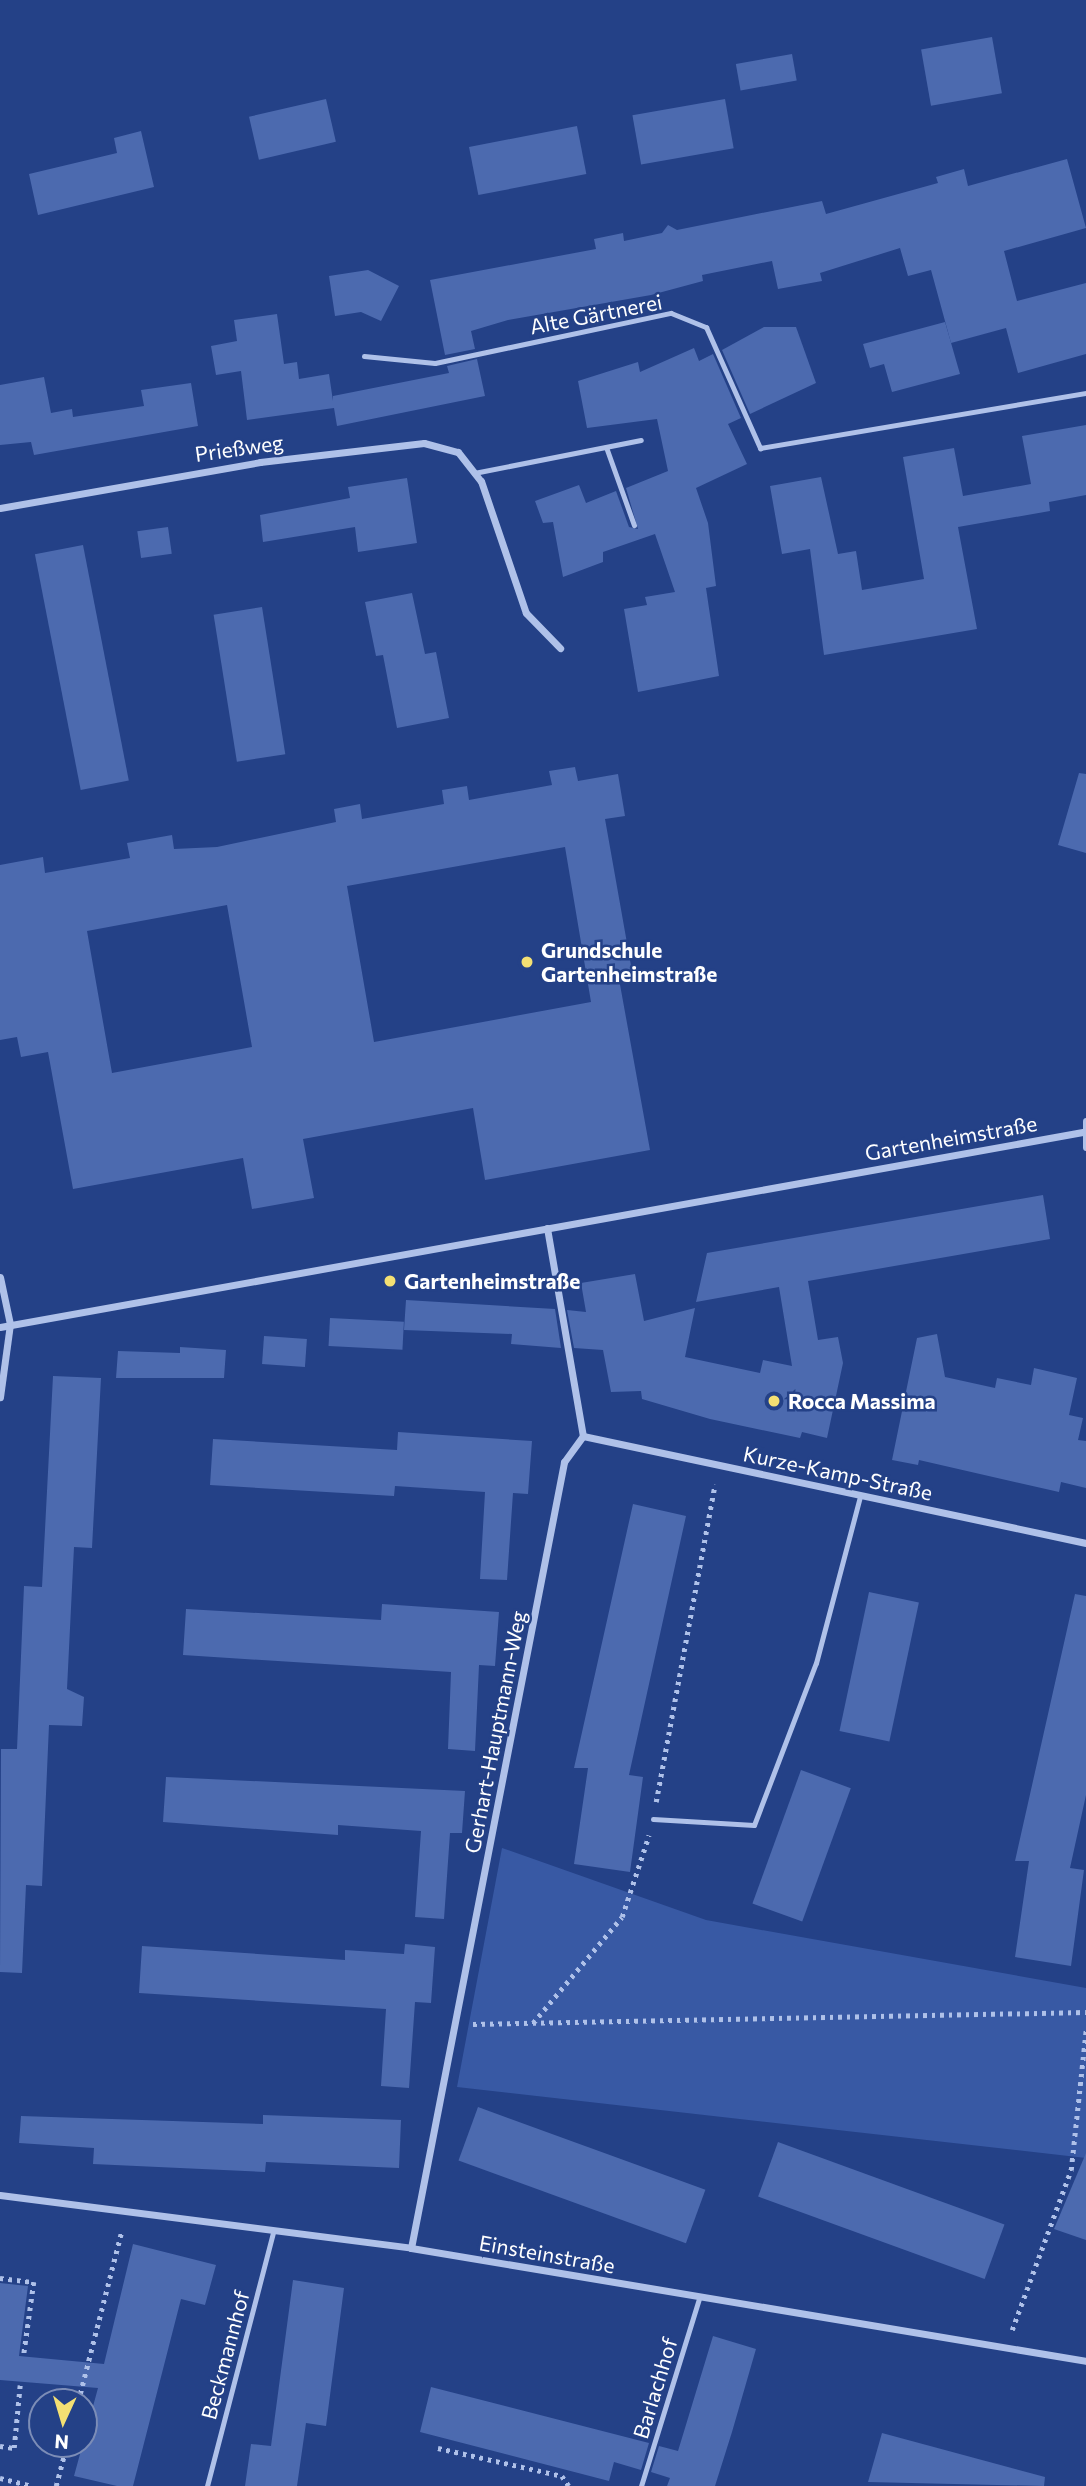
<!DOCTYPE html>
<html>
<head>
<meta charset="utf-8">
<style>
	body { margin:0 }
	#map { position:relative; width:1086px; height:2486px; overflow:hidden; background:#244187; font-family:Commissioner,sans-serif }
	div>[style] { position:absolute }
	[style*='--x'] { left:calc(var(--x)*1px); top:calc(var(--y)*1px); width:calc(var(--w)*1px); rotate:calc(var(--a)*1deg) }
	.green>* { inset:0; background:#3859a4 }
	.building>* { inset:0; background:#4c6aaf; transform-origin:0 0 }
	.path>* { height:4.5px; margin-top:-2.25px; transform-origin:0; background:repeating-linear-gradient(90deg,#afc1e9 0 3.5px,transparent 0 8.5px) }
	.lane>* { height:5px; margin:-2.5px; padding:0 2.5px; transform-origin:2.5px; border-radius:2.5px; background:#afc1e9 }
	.street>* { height:7px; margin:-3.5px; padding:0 3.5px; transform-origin:3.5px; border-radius:3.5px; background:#afc1e9 }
	.dots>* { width:19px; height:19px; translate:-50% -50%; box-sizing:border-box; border:4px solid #244187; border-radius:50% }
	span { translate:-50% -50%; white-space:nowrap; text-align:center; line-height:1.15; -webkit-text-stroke:5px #244187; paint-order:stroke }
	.street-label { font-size:21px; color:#fff }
	.poi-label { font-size:21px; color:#fff; font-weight:700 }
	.left { translate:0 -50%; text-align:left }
	.north { position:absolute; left:28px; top:2388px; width:70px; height:70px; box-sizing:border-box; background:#244187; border:2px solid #7c8db7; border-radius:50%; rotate:184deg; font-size:19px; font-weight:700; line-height:28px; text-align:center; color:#fff }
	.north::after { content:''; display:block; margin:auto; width:24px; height:32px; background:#f4e073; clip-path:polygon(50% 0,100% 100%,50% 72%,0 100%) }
</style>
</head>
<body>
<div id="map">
	<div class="green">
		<div style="clip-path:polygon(502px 1848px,706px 1920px,1086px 1988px,1086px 2158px,457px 2087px)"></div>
	</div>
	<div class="building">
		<div style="left:992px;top:37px;width:57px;height:72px;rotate:80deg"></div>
		<div style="left:792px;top:54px;width:27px;height:57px;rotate:80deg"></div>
		<div style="left:326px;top:99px;width:44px;height:79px;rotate:77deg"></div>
		<div style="left:725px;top:99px;width:50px;height:94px;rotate:80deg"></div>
		<div style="left:577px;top:126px;width:49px;height:110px;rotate:79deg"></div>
		<div style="clip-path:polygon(141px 131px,154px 187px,38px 215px,29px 174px,117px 153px,114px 138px)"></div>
		<div style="clip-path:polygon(1067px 159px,1086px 228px,1004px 251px,1017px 301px,1086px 283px,1086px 354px,1018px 373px,1006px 328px,951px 343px,931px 270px,908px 276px,900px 248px,820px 273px,822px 281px,778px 289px,772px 261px,702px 275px,703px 281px,651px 295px,508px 320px,471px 331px,475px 349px,445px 355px,430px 280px,596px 249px,594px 239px,623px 233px,624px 241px,662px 233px,668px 225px,677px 230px,822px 201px,826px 214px,938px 183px,936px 177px,964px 169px,968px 186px)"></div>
		<div style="clip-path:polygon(368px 270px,399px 286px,381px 321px,361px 312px,335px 316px,329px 276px)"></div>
		<div style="clip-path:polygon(277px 314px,284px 364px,297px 362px,299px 379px,329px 374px,333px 401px,333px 396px,449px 373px,447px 366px,477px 359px,485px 396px,337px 426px,334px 408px,247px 420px,241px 371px,216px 375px,211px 346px,237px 341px,234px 320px)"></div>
		<div style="clip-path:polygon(945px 322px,960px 374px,892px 392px,884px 364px,870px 368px,863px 344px)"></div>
		<div style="clip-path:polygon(764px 327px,796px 327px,816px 383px,750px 414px,722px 350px)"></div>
		<div style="clip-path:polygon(694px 348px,699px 361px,713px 354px,741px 418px,728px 424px,747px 464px,696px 488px,708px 523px,716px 586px,706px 588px,719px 676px,638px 692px,624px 609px,647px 605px,645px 597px,675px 592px,655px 534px,603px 552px,603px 562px,563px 577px,553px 522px,543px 523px,535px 501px,579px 485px,586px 503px,616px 491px,629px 527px,638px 529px,626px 488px,668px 471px,657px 419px,587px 428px,578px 381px,638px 362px,640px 372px)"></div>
		<div style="clip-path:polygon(44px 377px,51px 413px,72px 409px,73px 417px,144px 406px,141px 390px,191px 383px,198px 426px,34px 455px,31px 442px,0 445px,0 385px)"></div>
		<div style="clip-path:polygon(1086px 425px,1086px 495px,1049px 502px,1050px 511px,958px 527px,977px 629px,824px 655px,810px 549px,782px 554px,770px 486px,821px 477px,838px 554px,856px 551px,862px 590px,924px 579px,903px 457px,954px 448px,963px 496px,1031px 484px,1022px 436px)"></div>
		<div style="clip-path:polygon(407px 478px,417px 543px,358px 552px,355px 527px,263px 542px,260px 515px,350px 498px,348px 487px)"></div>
		<div style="left:168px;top:527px;width:27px;height:31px;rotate:82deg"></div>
		<div style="left:83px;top:545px;width:240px;height:49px;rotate:79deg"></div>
		<div style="clip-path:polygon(412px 593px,425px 654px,436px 652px,449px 718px,397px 728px,383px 655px,376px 656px,365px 602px)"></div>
		<div style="left:262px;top:607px;width:149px;height:49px;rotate:81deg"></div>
		<div style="clip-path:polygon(evenodd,575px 767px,578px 781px,618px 774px,625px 816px,605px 819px,633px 977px,619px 979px,650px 1150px,485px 1180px,473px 1108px,303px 1139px,314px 1198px,252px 1209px,243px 1158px,73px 1189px,48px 1052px,21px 1057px,17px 1037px,0 1040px,0 865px,43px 857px,45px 873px,130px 858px,127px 843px,172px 835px,174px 849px,217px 847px,336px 822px,334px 809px,360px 804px,362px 819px,444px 804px,442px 790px,467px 786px,469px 800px,552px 785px,549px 771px,575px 767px,565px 847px,591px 1002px,374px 1042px,347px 886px,565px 847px,575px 767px,227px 905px,252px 1047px,112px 1073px,87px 931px,227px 905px)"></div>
		<div style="clip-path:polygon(1079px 773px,1086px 774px,1086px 853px,1058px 845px)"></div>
		<div style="clip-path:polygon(1043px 1195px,1050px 1239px,808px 1281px,818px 1340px,838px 1337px,843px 1363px,827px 1438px,802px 1432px,800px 1438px,710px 1419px,642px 1399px,641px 1391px,611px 1392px,603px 1350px,574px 1348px,567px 1310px,586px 1312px,581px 1283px,635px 1274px,644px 1321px,695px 1308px,685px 1357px,760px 1373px,763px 1360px,792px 1366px,779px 1287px,696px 1302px,707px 1253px)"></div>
		<div style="clip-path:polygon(406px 1300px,555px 1309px,561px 1348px,511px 1344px,512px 1334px,404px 1330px)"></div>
		<div style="left:330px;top:1318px;width:74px;height:28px;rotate:3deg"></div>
		<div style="clip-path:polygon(937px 1334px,945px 1377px,995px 1388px,997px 1378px,1031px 1385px,1034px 1368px,1077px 1378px,1069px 1415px,1083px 1418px,1078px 1440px,1086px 1441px,1086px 1488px,1061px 1482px,1059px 1492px,919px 1460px,918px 1465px,892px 1460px,917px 1338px)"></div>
		<div style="left:264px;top:1336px;width:43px;height:28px;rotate:4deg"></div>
		<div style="clip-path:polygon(180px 1347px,226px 1350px,224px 1378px,116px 1378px,118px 1351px,180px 1353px)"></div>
		<div style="clip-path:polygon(53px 1376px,101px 1378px,92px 1548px,74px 1547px,67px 1689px,84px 1697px,82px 1726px,49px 1725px,42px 1886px,26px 1885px,22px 1973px,0 1972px,1px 1749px,17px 1749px,24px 1586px,42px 1587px)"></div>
		<div style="clip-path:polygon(398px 1432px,532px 1441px,528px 1494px,513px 1493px,507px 1580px,480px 1579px,485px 1492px,395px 1486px,394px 1496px,210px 1485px,213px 1439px,397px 1450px)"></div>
		<div style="clip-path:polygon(633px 1504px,686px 1516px,629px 1775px,643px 1777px,630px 1872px,574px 1864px,588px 1768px,574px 1768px)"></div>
		<div style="left:869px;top:1592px;width:51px;height:142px;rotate:12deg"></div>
		<div style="clip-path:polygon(1075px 1594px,1086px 1596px,1086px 1795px,1070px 1868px,1084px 1870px,1071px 1966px,1015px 1957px,1029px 1861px,1015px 1861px)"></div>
		<div style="clip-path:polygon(382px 1604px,499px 1612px,495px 1666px,479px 1665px,475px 1751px,448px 1749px,451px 1672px,183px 1655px,186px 1609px,381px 1620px)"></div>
		<div style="left:801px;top:1770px;width:53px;height:142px;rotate:20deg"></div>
		<div style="clip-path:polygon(166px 1777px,465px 1791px,462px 1833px,450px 1833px,444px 1919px,415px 1917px,421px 1831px,338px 1825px,338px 1835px,163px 1822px)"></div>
		<div style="clip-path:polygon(405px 1944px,435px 1947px,431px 2003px,415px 2002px,409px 2088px,381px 2086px,386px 2009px,139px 1993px,142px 1946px,345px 1960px,345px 1950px,404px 1954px)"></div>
		<div style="left:478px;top:2107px;width:242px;height:57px;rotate:20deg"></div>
		<div style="clip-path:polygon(263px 2115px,401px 2120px,399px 2168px,266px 2162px,265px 2172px,93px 2164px,94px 2148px,19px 2143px,21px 2116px,263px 2124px)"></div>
		<div style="left:778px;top:2142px;width:241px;height:58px;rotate:20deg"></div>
		<div style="clip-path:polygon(1086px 2153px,1086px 2240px,1054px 2229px)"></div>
		<div style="clip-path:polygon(133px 2244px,216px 2265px,205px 2305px,181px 2299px,133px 2486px,117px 2486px,74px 2476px,98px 2388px,0 2380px,0 2283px,28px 2286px,19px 2356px,104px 2364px)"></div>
		<div style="clip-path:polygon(293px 2280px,344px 2288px,326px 2426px,306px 2423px,297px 2486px,245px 2486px,251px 2444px,271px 2446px)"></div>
		<div style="clip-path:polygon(713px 2336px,756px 2349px,732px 2432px,715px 2486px,667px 2486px,670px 2478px,651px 2472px,659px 2446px,678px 2451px)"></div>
		<div style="clip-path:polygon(431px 2387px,649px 2443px,641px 2470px,614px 2462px,609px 2481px,420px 2432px)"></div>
		<div style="clip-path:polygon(882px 2433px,1045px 2477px,1044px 2486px,868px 2482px)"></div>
	</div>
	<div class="path">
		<div style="--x:656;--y:1802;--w:323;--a:-79.5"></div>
		<div style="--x:533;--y:2023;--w:138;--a:-50"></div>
		<div style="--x:622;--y:1917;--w:86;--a:-71.8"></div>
		<div style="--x:473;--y:2024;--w:613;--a:-1.12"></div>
		<div style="--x:0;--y:2278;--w:34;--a:7"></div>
		<div style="--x:34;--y:2282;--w:73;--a:97.9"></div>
		<div style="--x:1012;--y:2330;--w:171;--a:-69.8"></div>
		<div style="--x:1071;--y:2170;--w:141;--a:-83.9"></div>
		<div style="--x:78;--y:2402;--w:178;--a:-75.7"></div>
		<div style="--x:0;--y:2446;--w:14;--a:8"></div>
		<div style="--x:14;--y:2448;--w:63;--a:-84.6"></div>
		<div style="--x:438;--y:2448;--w:127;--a:12.7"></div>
		<div style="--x:562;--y:2476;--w:12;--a:55"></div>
		<div style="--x:0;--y:2478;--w:33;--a:14"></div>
		<div style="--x:56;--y:2486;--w:43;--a:-75.3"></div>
	</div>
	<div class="lane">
		<div style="--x:364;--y:356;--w:71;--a:5.6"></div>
		<div style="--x:435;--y:363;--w:241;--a:-12"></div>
		<div style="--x:671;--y:313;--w:38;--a:22"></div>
		<div style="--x:706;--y:327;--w:133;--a:65.9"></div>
		<div style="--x:760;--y:448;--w:331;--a:-9.6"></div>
		<div style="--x:606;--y:447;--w:83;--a:70.3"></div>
		<div style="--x:474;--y:473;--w:170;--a:-11.2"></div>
		<div style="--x:653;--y:1819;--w:101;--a:3.4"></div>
		<div style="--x:754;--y:1825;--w:173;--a:-69.1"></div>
		<div style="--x:816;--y:1663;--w:172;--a:-75.2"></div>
		<div style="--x:207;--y:2486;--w:262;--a:-75.4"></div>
		<div style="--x:641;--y:2486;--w:196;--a:-72.8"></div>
	</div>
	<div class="street">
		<div style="--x:0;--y:508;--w:264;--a:-10"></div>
		<div style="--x:260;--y:462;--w:165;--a:-6.6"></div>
		<div style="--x:424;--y:443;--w:35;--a:15"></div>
		<div style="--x:458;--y:452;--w:37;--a:52"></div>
		<div style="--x:481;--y:481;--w:139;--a:71.2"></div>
		<div style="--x:526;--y:613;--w:49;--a:45.8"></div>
		<div style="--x:1086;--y:1121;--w:26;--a:90"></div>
		<div style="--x:547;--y:1228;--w:211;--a:80.2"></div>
		<div style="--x:0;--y:1277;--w:48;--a:78"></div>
		<div style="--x:10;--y:1324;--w:74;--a:97.8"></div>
		<div style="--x:0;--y:1327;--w:1100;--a:-10.21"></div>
		<div style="--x:583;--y:1436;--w:514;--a:12.01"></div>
		<div style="--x:0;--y:2195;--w:414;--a:7.3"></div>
		<div style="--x:411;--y:2248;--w:684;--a:9.5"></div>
		<div style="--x:411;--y:2248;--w:801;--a:-78.98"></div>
		<div style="--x:564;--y:1462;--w:32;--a:-54"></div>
	</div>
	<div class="dots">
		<div style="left:527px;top:962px;background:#f4e073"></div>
		<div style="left:390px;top:1281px;background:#f4e073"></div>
		<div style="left:774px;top:1401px;background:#f4e073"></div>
	</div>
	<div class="street-label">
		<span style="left:596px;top:314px;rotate:-11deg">Alte Gärtnerei</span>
		<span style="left:239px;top:448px;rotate:-8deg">Prießweg</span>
		<span style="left:951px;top:1138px;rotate:-10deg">Gartenheimstraße</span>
		<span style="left:838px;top:1473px;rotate:12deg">Kurze-Kamp-Straße</span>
		<span style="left:495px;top:1732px;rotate:-79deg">Gerhart-Hauptmann-Weg</span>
		<span style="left:547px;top:2254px;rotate:10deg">Einsteinstraße</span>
		<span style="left:225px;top:2355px;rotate:-75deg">Beckmannhof</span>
		<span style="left:655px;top:2388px;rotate:-73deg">Barlachhof</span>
	</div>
	<div class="poi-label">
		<span class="left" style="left:541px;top:962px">Grundschule<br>Gartenheimstraße</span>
		<span class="left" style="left:404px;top:1281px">Gartenheimstraße</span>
		<span class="left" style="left:788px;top:1401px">Rocca Massima</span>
	</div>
	<div class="north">N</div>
</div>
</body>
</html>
